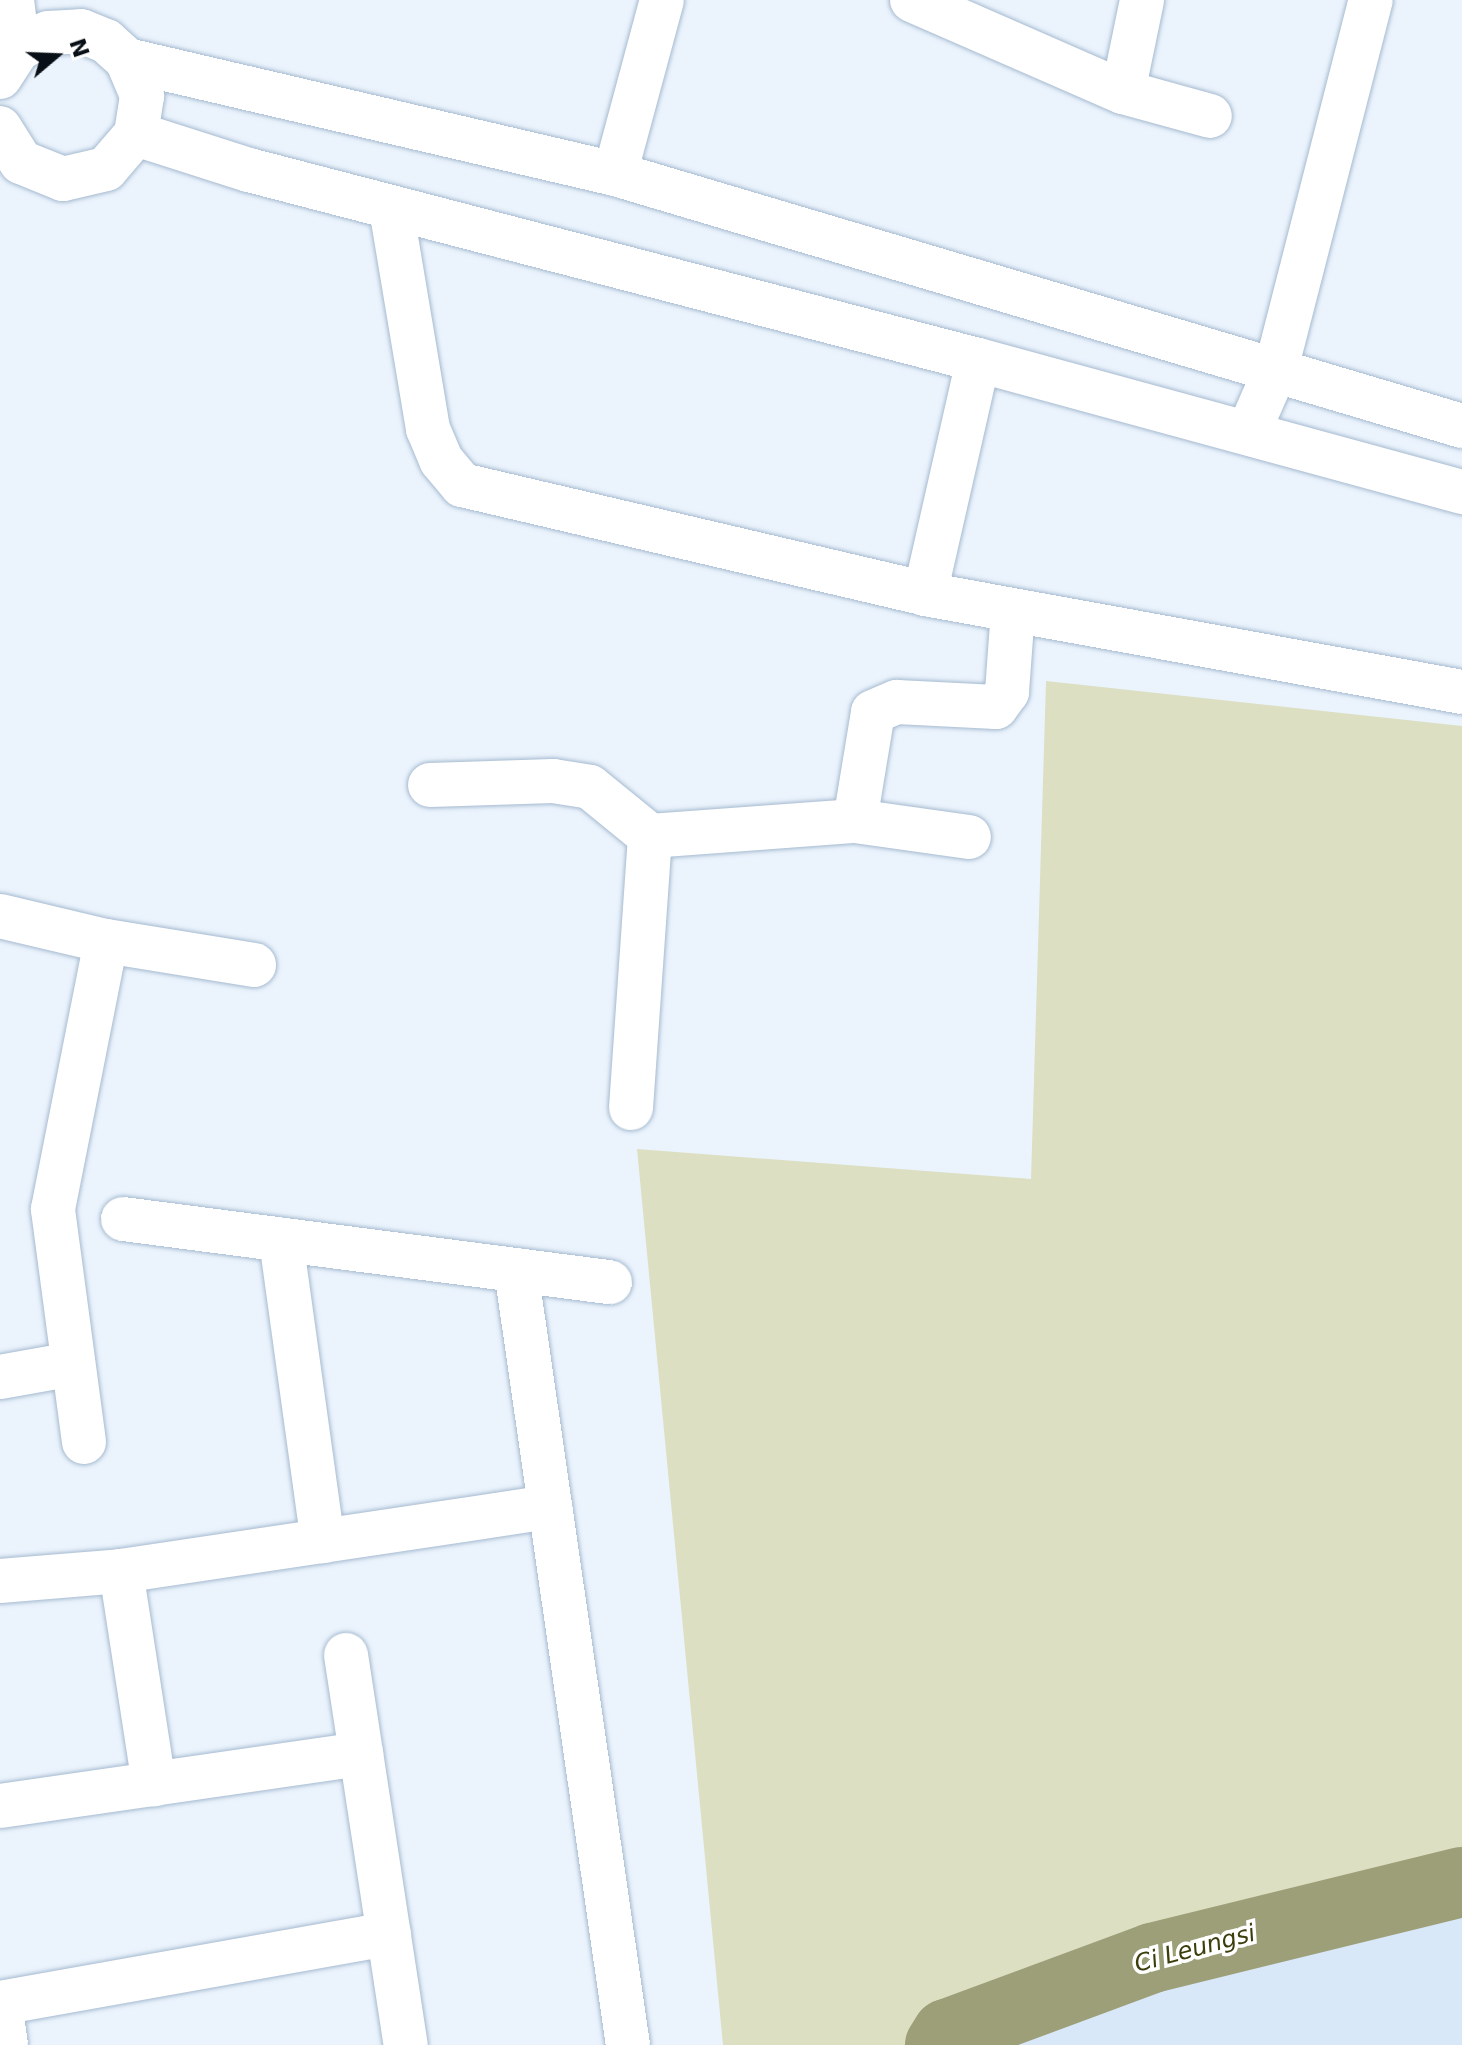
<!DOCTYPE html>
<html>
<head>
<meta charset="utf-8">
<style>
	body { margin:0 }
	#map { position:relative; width:1462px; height:2045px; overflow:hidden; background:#ebf4fd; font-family:"DejaVu Sans",sans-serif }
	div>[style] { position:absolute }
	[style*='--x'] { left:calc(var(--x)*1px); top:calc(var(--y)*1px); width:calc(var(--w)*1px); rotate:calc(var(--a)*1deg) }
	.built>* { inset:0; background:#d8e8f9 }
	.green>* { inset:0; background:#dcdfc2 }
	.river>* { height:70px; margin:-35px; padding:0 35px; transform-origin:35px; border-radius:35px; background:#9c9f77 }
	.roads { filter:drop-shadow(0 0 2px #a6bad0) drop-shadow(0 0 2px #a6bad0) }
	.street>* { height:44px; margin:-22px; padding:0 22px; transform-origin:22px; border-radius:22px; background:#fff }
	span { translate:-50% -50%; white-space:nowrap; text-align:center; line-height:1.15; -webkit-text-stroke:7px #fff; paint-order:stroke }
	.water-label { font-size:24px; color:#3c3e0c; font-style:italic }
	.north { position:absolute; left:16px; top:16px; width:80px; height:80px; -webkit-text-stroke:6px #fff; paint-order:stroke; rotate:71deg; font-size:22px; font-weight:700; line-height:32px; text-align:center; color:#080f16 }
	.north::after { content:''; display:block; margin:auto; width:28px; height:36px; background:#080f16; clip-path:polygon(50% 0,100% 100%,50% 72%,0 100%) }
</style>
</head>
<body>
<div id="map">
	<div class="built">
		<div style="clip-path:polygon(1462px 1882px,1462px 2045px,940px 2045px,947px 2034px,1152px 1958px)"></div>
	</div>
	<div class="green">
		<div style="clip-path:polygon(1046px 681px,1462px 726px,1462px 1884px,1152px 1958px,948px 2033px,940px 2045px,723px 2045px,637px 1149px,1031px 1179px)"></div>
	</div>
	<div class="river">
		<div style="--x:940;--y:2045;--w:13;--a:-58"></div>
		<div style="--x:947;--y:2034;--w:219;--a:-20.3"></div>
		<div style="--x:1152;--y:1958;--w:319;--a:-13.8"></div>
	</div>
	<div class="roads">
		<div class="street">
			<div style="--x:12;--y:0;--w:49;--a:83"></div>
			<div style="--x:912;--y:0;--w:230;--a:23.6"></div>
			<div style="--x:1123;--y:92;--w:90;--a:15.4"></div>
			<div style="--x:127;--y:60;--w:501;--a:13.15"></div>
			<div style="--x:615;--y:174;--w:884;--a:16.57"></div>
			<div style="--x:0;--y:77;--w:33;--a:-57"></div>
			<div style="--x:18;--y:49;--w:34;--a:-28"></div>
			<div style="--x:48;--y:33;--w:33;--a:-3"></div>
			<div style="--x:81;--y:31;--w:27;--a:22"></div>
			<div style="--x:106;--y:41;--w:28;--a:42"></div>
			<div style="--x:127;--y:60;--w:39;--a:67"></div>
			<div style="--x:142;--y:96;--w:38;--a:99"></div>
			<div style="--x:136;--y:134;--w:46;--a:130.6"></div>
			<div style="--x:106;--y:169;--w:44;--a:166.9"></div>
			<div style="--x:63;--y:179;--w:45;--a:-158"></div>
			<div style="--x:21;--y:162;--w:40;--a:-122"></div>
			<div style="--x:1123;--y:92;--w:94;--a:-78.3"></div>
			<div style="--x:136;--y:134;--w:119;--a:17.7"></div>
			<div style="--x:249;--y:170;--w:753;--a:14.61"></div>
			<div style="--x:978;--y:360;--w:502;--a:15.26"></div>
			<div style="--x:615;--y:174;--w:180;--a:-74.9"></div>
			<div style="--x:391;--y:208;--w:224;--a:80.5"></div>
			<div style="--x:428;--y:429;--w:34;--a:67"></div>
			<div style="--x:441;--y:460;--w:33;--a:50"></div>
			<div style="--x:462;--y:485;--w:476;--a:13.2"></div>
			<div style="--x:925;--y:594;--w:546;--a:10.34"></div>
			<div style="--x:1248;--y:433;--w:70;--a:-66.4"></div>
			<div style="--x:1276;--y:369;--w:381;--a:-75.6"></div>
			<div style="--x:925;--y:594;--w:240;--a:-77.2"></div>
			<div style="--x:430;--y:785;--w:123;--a:-1.9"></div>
			<div style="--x:553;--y:781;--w:37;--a:9"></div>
			<div style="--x:590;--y:787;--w:77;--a:39.2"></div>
			<div style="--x:650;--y:836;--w:206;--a:-4.2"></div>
			<div style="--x:855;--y:821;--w:110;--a:-80.6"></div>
			<div style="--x:873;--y:712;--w:26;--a:-23"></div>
			<div style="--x:897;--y:702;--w:99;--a:2.9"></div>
			<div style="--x:996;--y:707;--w:19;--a:-54"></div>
			<div style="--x:1007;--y:692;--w:81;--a:-85.8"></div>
			<div style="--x:855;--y:821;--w:115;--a:8"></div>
			<div style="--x:0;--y:916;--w:109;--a:13.3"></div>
			<div style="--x:106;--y:941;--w:150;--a:9.2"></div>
			<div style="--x:631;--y:1108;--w:273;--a:-86"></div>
			<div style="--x:123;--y:1219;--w:491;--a:7.4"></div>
			<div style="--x:281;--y:1240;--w:304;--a:82.1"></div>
			<div style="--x:516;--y:1270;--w:783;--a:81.78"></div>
			<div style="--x:0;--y:1377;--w:74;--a:-10.1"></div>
			<div style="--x:84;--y:1442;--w:235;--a:-97.6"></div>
			<div style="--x:53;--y:1209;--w:273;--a:-78.8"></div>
			<div style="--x:121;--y:1571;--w:216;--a:81.2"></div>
			<div style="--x:0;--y:1581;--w:121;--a:-4.7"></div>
			<div style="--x:121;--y:1571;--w:434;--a:-8.5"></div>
			<div style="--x:346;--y:1655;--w:395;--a:81.3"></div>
			<div style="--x:0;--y:1806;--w:365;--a:-8.2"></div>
			<div style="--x:0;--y:2003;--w:395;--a:-10.1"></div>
			<div style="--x:0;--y:2003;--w:42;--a:81.9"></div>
		</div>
	</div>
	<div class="water-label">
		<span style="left:1195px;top:1949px;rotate:-15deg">Ci Leungsi</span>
	</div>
	<div class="north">N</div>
</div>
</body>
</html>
